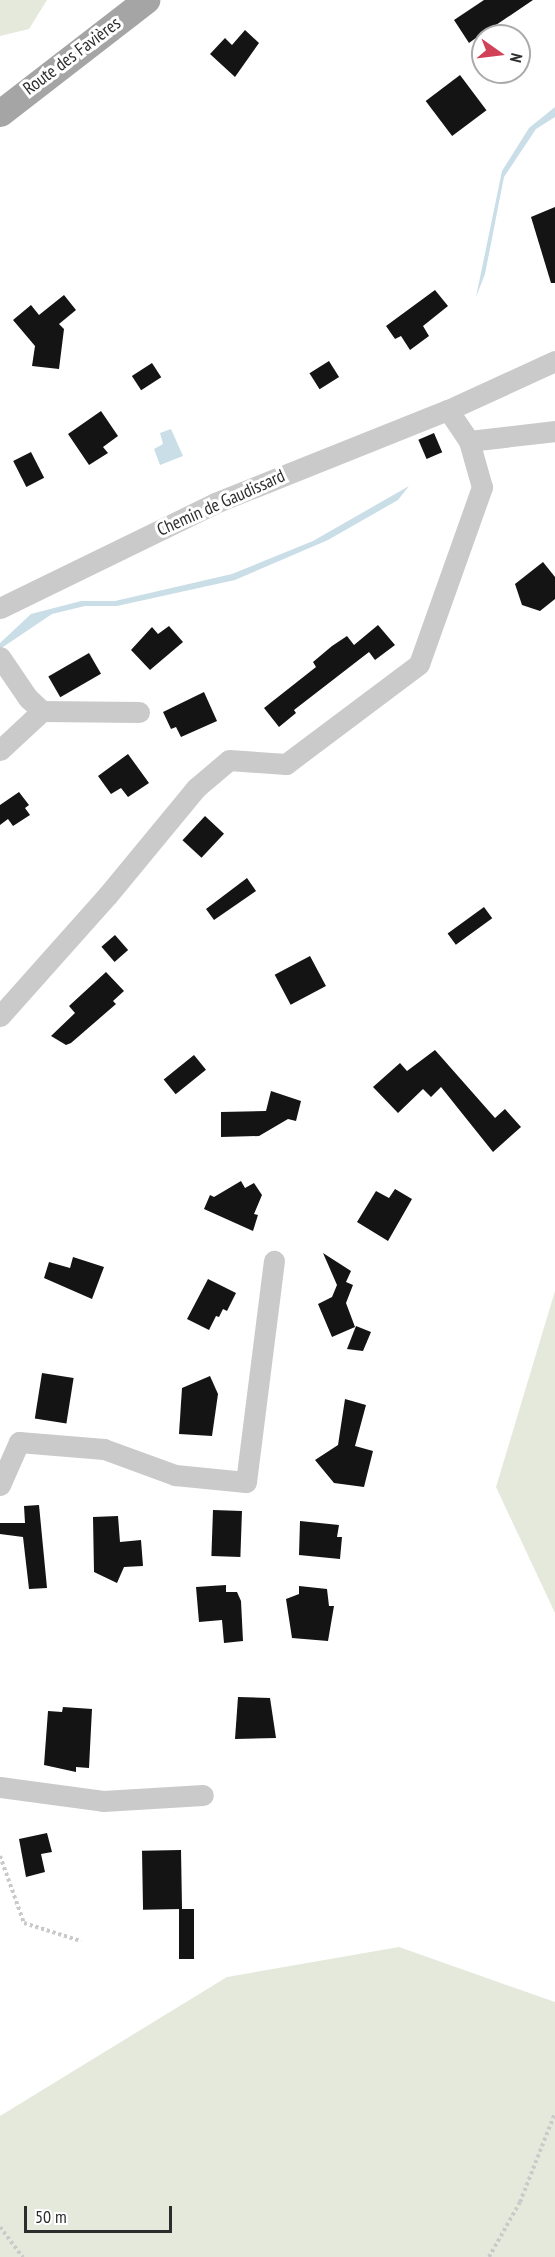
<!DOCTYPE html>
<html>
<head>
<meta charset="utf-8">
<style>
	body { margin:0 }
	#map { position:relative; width:555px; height:2257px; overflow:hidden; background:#fff; font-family:"PT Sans Narrow",sans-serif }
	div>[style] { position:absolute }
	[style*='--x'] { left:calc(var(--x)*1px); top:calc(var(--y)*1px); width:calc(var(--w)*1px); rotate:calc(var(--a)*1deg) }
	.green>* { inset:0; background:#e4e9dc }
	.water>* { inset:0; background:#cadee7 }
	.building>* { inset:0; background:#141414; transform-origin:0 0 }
	.path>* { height:4px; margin-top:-2px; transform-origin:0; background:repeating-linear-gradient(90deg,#cacaca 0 3px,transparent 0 6px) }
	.minor>* { height:21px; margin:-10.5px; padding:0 10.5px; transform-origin:10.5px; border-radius:10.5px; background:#cacaca }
	.major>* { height:27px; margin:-13.5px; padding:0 13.5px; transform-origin:13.5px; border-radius:13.5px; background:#a5a5a5 }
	span { translate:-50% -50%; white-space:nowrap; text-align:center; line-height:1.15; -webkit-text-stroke:6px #fff; paint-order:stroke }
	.street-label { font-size:18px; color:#2d2d2d }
	.north { position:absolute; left:471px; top:24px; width:60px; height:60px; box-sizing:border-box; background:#fff; border:2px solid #ababab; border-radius:50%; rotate:104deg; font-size:16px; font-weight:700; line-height:24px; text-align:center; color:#2d2d2d }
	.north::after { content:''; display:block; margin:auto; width:21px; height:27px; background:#d14259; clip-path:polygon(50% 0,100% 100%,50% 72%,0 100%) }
	.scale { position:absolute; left:24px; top:2206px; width:148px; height:27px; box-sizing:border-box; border:3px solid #2d2d2d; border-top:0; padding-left:8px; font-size:18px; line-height:21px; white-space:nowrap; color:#2d2d2d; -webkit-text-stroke:4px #fff; paint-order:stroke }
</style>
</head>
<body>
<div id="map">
	<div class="green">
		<div style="clip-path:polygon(0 0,47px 0,29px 29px,0 36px)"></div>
		<div style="clip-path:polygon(555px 1291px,555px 1613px,496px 1487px)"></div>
		<div style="clip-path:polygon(399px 1947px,555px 2002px,555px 2257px,0 2257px,0 2116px,227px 1977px)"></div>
	</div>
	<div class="water">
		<div style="clip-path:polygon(555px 107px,555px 117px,536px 129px,504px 177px,485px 274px,476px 297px,502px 171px,529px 128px)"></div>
		<div style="clip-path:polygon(171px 429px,183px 456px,160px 465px,154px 449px,163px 444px,160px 433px)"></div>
		<div style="clip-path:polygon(409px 486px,398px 500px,328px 540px,235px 580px,117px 606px,85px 606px,52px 614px,0 649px,0 643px,31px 614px,81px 601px,115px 601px,232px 574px,313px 541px)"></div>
	</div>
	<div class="building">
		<div style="clip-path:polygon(484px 0,533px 0,493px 27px,499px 36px,480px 35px,469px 43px,454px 20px)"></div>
		<div style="clip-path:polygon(245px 30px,259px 43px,235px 77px,210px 54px,225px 38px,232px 45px)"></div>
		<div style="left:460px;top:75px;width:44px;height:43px;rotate:53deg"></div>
		<div style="clip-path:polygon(555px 207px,555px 283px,551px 283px,531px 217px)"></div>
		<div style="clip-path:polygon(435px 290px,448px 306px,423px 326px,429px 336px,410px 350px,401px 336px,395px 339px,386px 326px)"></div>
		<div style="clip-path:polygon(64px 295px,76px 310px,59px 324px,64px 329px,59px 369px,32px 366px,35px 346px,13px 320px,31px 305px,39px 315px)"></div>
		<div style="left:329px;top:361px;width:19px;height:23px;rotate:58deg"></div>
		<div style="left:152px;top:363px;width:17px;height:24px;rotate:57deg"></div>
		<div style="clip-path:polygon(101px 411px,118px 436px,103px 447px,108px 453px,89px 465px,68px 434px)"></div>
		<div style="left:434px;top:433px;width:21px;height:17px;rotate:67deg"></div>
		<div style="left:31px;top:452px;width:29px;height:20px;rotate:63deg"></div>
		<div style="clip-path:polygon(543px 562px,555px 577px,555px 599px,540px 611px,522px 605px,515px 584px)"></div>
		<div style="clip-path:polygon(378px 625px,395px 645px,375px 660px,369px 652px,294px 710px,296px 713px,279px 727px,264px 708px,316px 667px,313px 662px,332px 646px,347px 636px,354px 645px)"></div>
		<div style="clip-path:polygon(169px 626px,183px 642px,150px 670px,131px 650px,152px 627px,158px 634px)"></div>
		<div style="left:89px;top:653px;width:24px;height:47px;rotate:60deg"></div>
		<div style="clip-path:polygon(204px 692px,217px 721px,181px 737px,176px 727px,171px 729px,163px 712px)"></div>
		<div style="clip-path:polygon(128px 754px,149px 783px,128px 797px,121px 788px,111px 794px,98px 776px)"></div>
		<div style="clip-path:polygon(19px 792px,29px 805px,25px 808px,30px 815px,13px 826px,8px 819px,0 825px,0 805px)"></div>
		<div style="left:205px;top:816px;width:26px;height:33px;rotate:43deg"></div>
		<div style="clip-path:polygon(247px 878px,256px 891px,214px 920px,206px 909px)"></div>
		<div style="left:484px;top:907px;width:14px;height:45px;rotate:54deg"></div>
		<div style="left:115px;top:935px;width:20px;height:18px;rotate:49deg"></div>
		<div style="left:310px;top:956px;width:34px;height:40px;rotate:62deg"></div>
		<div style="clip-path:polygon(106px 972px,124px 991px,113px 1001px,116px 1004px,71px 1043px,66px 1045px,51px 1036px,75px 1013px,69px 1006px)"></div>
		<div style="clip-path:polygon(435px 1050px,495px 1118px,505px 1109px,521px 1127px,493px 1152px,441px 1087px,431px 1097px,423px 1089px,398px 1113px,373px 1087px,400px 1063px,407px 1071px)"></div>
		<div style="left:194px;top:1055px;width:19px;height:39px;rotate:51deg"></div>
		<div style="clip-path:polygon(271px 1091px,301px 1101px,296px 1121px,288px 1119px,259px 1136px,221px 1137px,221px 1112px,266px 1111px)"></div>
		<div style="clip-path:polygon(241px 1181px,245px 1188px,254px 1183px,262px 1195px,254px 1214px,258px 1215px,253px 1231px,204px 1209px,210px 1195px,214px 1197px)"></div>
		<div style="clip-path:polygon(395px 1189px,412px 1199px,388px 1241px,357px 1222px,376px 1191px,389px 1198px)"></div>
		<div style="clip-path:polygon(323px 1253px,351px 1271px,346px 1282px,353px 1285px,346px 1303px,355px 1327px,332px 1337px,318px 1304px,332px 1297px,337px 1285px)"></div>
		<div style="clip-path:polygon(73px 1257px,104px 1267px,92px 1299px,44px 1278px,49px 1262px,70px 1268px)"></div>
		<div style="clip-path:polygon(208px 1279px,236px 1293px,227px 1311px,223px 1309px,219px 1317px,216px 1316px,209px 1330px,187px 1319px)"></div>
		<div style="clip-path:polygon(356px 1326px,371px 1332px,363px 1351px,347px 1349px)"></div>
		<div style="left:42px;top:1373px;width:32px;height:46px;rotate:9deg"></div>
		<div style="clip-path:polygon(210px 1376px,218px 1394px,212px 1436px,179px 1434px,182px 1388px)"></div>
		<div style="clip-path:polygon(345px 1399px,366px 1405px,355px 1446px,373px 1451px,364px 1487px,334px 1483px,315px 1460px,338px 1445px)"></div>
		<div style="clip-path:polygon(39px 1505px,47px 1588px,29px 1589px,23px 1537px,0 1534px,0 1523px,25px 1523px,24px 1506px)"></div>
		<div style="left:213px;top:1510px;width:29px;height:46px;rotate:2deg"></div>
		<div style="clip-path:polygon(118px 1516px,120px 1542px,141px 1540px,143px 1566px,124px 1567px,117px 1583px,94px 1572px,93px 1517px)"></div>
		<div style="clip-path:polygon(300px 1521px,339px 1525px,337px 1537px,342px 1537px,340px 1559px,299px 1555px)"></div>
		<div style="clip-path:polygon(226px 1585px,226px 1592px,237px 1592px,241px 1601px,243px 1641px,224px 1643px,222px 1620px,199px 1622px,196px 1587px)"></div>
		<div style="clip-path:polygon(299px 1586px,327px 1589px,329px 1606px,334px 1606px,328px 1641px,292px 1638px,286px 1599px,299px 1594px)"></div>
		<div style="clip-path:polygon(238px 1697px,270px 1698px,276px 1738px,235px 1739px)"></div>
		<div style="clip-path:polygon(63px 1707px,92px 1709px,89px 1768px,76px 1767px,76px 1772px,44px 1765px,48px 1711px,62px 1712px)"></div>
		<div style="clip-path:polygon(47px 1833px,52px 1852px,41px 1854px,45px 1872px,26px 1877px,19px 1839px)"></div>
		<div style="left:181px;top:1850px;width:59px;height:39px;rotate:89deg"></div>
		<div style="left:179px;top:1909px;width:15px;height:50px"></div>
	</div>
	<div class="path">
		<div style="--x:0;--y:1856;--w:71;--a:70.3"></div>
		<div style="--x:24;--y:1923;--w:60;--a:17.5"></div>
		<div style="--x:0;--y:2227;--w:38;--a:53"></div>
		<div style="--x:489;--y:2257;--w:63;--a:-60.6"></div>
		<div style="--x:520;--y:2202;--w:96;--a:-68.5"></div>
	</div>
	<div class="minor">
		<div style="--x:448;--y:410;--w:37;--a:56"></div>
		<div style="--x:469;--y:441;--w:87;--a:-6.6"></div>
		<div style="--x:0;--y:608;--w:239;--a:-26"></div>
		<div style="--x:215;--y:503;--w:251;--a:-21.8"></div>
		<div style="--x:448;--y:410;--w:118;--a:-24.6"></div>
		<div style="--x:0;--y:657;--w:50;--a:55.7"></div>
		<div style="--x:28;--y:698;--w:19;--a:43"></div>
		<div style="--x:42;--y:711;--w:97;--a:0.6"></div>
		<div style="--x:0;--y:750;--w:57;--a:-42.9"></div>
		<div style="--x:0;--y:1016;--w:161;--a:-48.3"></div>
		<div style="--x:107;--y:896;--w:140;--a:-50.5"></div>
		<div style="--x:196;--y:788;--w:43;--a:-40.3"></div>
		<div style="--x:229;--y:760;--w:57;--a:4"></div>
		<div style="--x:286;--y:764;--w:166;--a:-36.9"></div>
		<div style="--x:419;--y:664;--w:188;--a:-70.4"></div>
		<div style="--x:482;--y:487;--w:48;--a:-105.8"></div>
		<div style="--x:0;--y:1485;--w:47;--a:-66.2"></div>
		<div style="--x:19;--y:1442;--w:85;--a:4.7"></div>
		<div style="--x:104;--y:1449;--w:76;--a:20.1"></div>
		<div style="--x:175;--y:1475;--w:71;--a:5.6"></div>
		<div style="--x:246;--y:1482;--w:223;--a:-82.8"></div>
		<div style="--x:0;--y:1787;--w:104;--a:7.7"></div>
		<div style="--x:103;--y:1801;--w:100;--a:-3.4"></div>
	</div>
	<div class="major">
		<div style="--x:0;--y:113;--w:185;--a:-37.7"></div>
	</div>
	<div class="street-label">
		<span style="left:72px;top:56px;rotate:-37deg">Route des Favières</span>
		<span style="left:221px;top:503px;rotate:-24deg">Chemin de Gaudissard</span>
	</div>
	<div class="north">N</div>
	<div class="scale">50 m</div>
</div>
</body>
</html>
